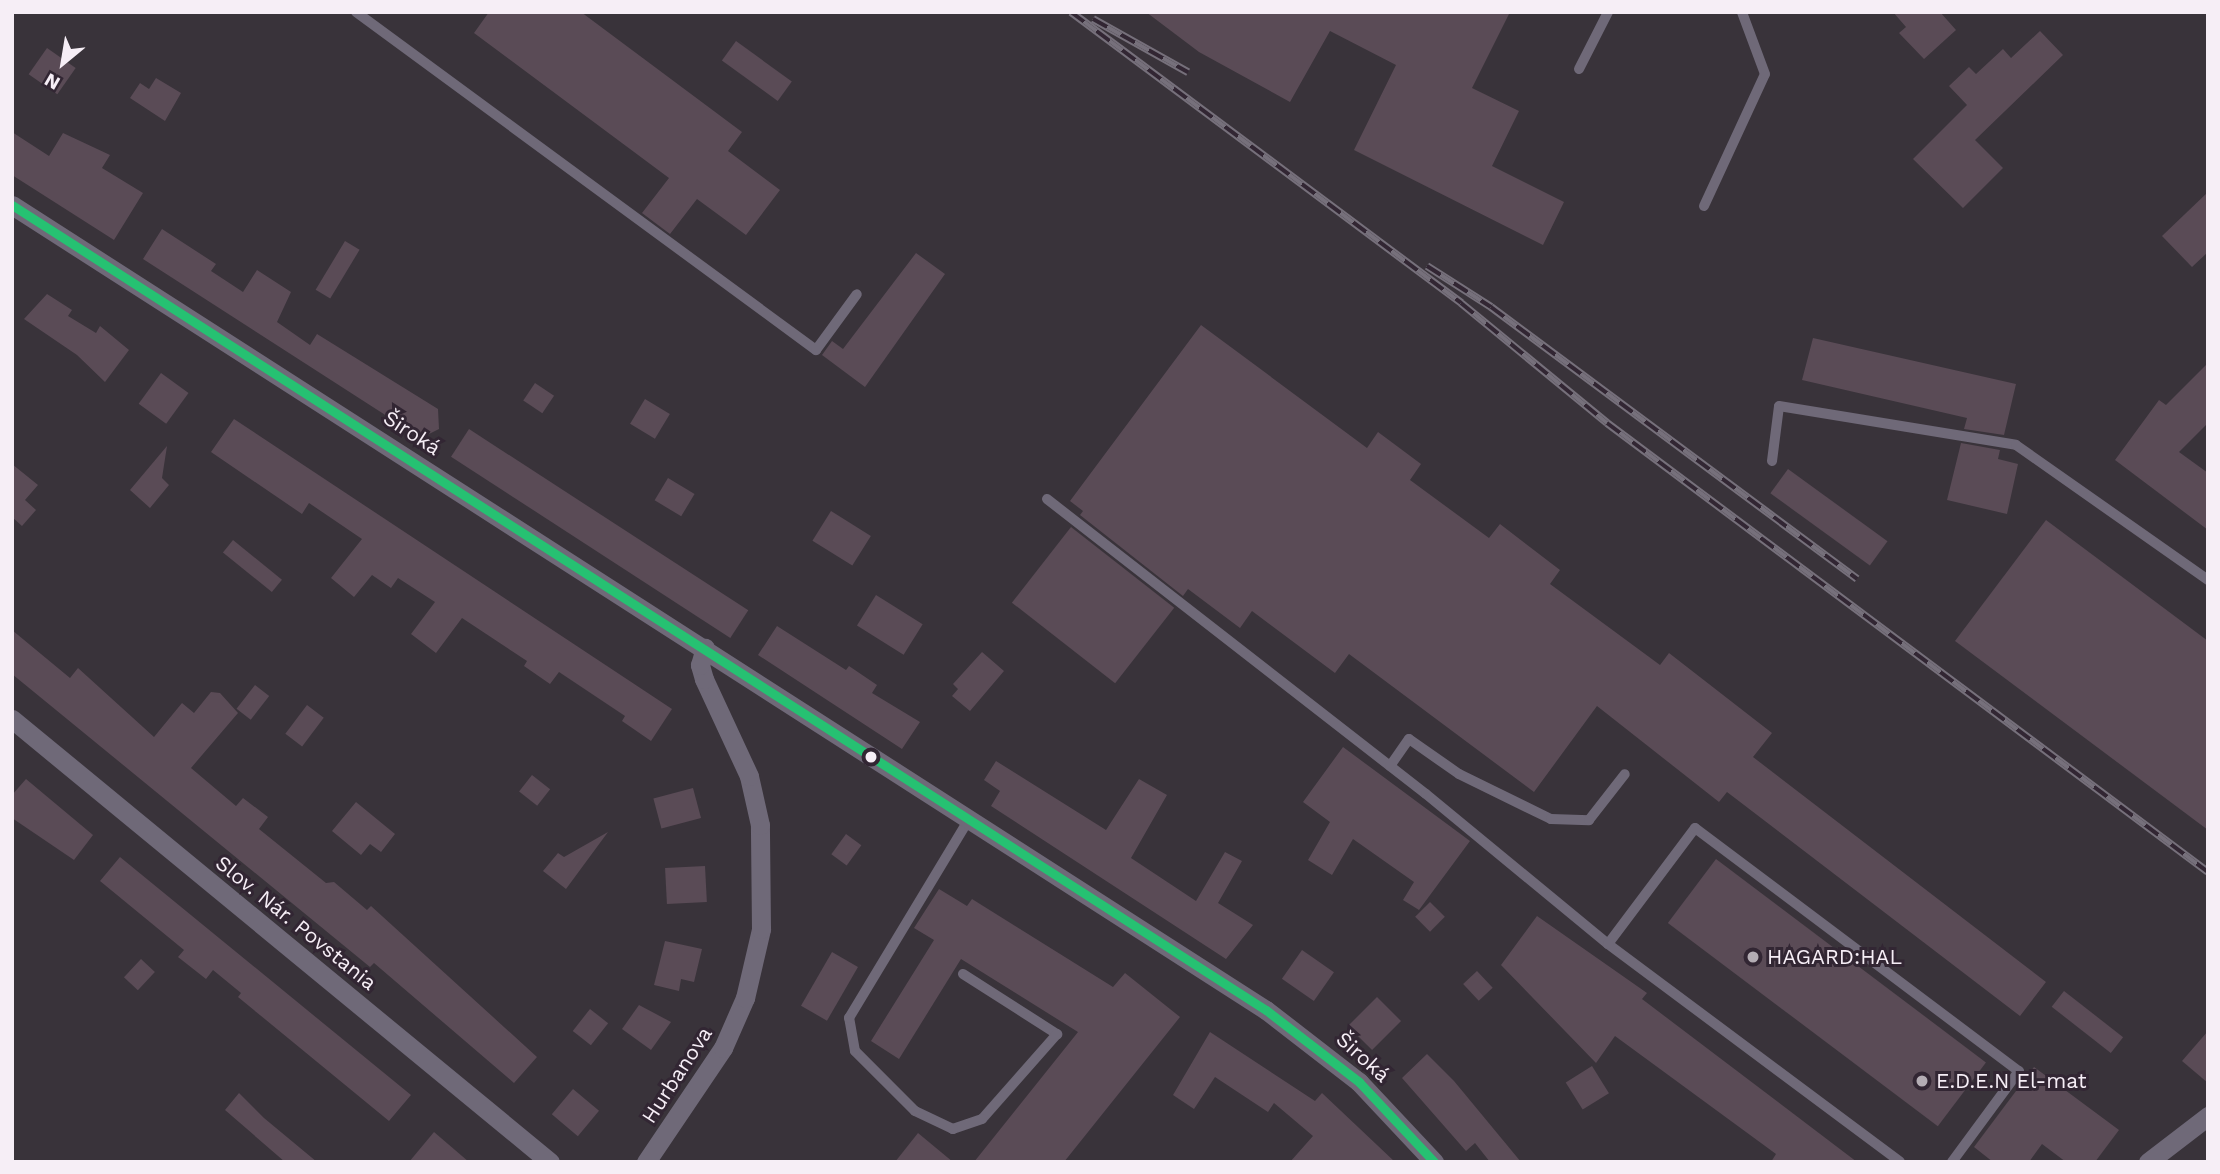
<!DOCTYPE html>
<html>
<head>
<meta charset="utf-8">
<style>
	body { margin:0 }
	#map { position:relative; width:2220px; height:1174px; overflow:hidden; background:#39333a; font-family:"Work Sans",sans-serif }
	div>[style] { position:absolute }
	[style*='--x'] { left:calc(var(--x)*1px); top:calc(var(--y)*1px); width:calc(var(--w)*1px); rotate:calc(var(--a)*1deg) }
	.building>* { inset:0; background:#5a4b56; transform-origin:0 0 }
	.lane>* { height:10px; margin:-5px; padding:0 5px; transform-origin:5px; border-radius:5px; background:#6f6978 }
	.street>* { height:19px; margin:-9.5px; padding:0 9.5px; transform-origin:9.5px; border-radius:9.5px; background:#6f6978 }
	.rail>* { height:8px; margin-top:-4px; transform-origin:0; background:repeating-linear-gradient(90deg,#322633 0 16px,#76707b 0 32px); box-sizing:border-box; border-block:2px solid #76707b }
	.bus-1>* { height:9px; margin:-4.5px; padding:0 4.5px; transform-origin:4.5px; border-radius:4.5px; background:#26c172 }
	.dots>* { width:19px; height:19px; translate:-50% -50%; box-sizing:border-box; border:4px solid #322633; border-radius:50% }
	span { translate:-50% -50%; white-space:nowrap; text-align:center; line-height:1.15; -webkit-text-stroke:6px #322633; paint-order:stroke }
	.street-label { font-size:21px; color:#f6eef6 }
	.poi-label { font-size:21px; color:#f6eef6 }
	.left { translate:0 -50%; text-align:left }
	.frame { position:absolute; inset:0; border:14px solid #f6eef6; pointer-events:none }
	.north { position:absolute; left:28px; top:28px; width:70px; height:70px; -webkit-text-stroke:5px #322633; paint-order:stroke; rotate:210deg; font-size:19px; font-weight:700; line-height:28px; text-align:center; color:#f6eef6 }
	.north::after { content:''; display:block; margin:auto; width:24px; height:32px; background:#f6eef6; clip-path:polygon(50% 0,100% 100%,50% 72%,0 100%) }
</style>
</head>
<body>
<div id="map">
	<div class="building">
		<div style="clip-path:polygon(489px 12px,581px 12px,742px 132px,728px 151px,780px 190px,746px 235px,697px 199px,670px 234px,642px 213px,669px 178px,474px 33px)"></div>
		<div style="clip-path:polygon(1146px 12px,1510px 12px,1472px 88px,1519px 111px,1492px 166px,1564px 202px,1543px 245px,1354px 150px,1396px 65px,1330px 31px,1290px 102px,1199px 52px)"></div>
		<div style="clip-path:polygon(1893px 12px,1940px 12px,1956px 30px,1924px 59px,1899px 33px,1906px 27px)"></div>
		<div style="clip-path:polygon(2040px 31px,2063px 55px,1975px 140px,2003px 168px,1963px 208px,1913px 159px,1967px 105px,1949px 86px,1969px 67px,1976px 74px,2003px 49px,2011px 58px)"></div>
		<div style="left:736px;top:41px;width:69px;height:24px;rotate:36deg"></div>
		<div style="left:47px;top:48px;width:35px;height:32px;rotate:35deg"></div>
		<div style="clip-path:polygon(156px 78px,181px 93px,165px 121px,130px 98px,140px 83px,149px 89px)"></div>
		<div style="clip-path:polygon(12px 132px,49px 156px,63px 133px,110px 155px,102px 168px,143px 193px,114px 240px,12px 175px)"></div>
		<div style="clip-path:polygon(2208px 192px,2208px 252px,2192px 267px,2162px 236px)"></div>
		<div style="clip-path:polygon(162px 229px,216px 264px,211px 271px,243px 292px,257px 270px,291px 292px,277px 322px,310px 345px,317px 334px,438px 409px,439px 429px,421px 438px,143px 259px)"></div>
		<div style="left:345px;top:241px;width:17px;height:57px;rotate:31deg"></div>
		<div style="clip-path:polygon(916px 253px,945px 274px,865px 387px,822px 355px,832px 341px,843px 349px)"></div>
		<div style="clip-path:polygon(47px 294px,72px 310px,68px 316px,96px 333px,100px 326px,129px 350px,105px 382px,77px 355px,24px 319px)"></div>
		<div style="clip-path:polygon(1201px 325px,1367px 448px,1378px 432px,1421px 464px,1410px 480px,1489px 538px,1500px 524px,1560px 570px,1550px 584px,1660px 665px,1669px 653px,1772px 733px,1753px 757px,2046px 982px,2020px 1016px,1727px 792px,1719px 802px,1597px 706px,1534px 792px,1349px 654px,1335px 673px,1252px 611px,1240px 628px,1188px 589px,1183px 596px,1080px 515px,1083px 511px,1070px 501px)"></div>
		<div style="clip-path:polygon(1813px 338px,2016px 384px,2004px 435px,1964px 429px,1967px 418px,1802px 380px)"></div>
		<div style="clip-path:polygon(2208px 363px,2208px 423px,2179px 452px,2208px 473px,2208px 530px,2115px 460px,2159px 400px,2166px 405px)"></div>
		<div style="left:161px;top:373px;width:34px;height:38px;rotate:36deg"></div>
		<div style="left:535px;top:383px;width:23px;height:21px;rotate:34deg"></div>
		<div style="left:645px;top:399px;width:29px;height:29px;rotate:31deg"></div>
		<div style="clip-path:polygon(234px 419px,672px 709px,651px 741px,622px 721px,625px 716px,559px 672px,550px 684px,524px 666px,527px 661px,462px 618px,436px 653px,411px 634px,435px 602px,398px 578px,391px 588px,372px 575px,354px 597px,331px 578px,362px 539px,309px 503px,302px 514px,211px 452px)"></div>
		<div style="left:469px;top:429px;width:333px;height:33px;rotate:33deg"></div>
		<div style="clip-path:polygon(1961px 443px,2000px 450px,1998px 459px,2018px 464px,2007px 514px,1947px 500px)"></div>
		<div style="clip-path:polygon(167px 446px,162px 478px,169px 485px,150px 508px,130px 490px)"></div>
		<div style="clip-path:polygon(12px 464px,38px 485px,25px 500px,36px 510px,22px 526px,12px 517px)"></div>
		<div style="left:1788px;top:469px;width:123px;height:30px;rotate:36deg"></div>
		<div style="left:668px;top:478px;width:31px;height:26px;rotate:31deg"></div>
		<div style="left:831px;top:511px;width:47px;height:35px;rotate:32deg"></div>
		<div style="clip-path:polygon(2046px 520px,2208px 641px,2208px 830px,1955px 641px)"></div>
		<div style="left:1071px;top:527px;width:131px;height:96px;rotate:38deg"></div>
		<div style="left:233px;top:540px;width:63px;height:16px;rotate:39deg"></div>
		<div style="left:876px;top:595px;width:55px;height:36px;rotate:32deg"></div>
		<div style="clip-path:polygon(777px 626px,846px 670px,849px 666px,877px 685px,872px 693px,920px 722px,902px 749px,758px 655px)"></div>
		<div style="clip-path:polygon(12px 630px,70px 678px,78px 668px,154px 737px,182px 703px,194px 713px,211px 692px,220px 693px,238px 713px,191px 768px,236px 806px,243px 798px,268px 817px,259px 829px,326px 883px,334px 882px,367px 910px,371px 906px,537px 1057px,514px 1083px,374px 963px,370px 967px,12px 674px)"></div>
		<div style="clip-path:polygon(982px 652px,1004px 671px,970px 711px,952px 696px,958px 689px,953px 684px)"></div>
		<div style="left:255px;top:685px;width:18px;height:30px;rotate:38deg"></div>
		<div style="left:307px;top:705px;width:21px;height:36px;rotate:37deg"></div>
		<div style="clip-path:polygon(1343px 747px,1470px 841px,1419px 910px,1403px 900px,1414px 882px,1353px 839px,1332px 875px,1308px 860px,1330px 822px,1303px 802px)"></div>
		<div style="clip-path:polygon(996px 761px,1106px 830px,1139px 779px,1167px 795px,1131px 858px,1196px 901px,1225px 852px,1242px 861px,1218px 903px,1253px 925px,1226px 959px,1206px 946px,991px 806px,1000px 791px,984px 780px)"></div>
		<div style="left:532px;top:775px;width:23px;height:21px;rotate:38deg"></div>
		<div style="clip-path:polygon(26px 779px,93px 835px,74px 860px,12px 818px,12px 795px)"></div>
		<div style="left:693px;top:788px;width:31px;height:41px;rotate:75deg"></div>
		<div style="clip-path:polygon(356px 802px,395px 834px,381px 852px,370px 844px,361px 855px,332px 831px)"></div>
		<div style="clip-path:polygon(608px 832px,566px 889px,543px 871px,558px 853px,564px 857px)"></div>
		<div style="left:846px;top:834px;width:19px;height:25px;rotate:36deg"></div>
		<div style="clip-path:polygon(120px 857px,411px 1095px,389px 1121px,238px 997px,241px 993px,213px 970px,206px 979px,178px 957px,184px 950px,100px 881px)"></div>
		<div style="left:1716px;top:859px;width:338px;height:80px;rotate:37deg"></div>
		<div style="left:705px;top:866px;width:36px;height:40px;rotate:87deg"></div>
		<div style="clip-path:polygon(939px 889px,967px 906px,972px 899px,1113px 987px,1125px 973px,1180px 1017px,1064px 1162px,974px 1162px,1078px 1032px,961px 959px,899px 1059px,871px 1041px,934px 940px,914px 928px)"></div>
		<div style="left:1430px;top:902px;width:21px;height:21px;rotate:45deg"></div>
		<div style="clip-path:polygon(1537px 916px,1647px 993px,1642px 999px,1857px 1162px,1771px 1162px,1776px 1154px,1615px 1036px,1596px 1063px,1501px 965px)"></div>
		<div style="clip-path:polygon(665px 941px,702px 949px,694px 982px,681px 979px,679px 991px,654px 985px)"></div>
		<div style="left:1302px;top:950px;width:39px;height:35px;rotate:35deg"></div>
		<div style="left:832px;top:952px;width:30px;height:62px;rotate:30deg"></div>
		<div style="left:141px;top:959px;width:19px;height:25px;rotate:43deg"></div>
		<div style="left:1477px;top:971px;width:23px;height:19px;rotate:47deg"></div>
		<div style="left:2064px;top:991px;width:75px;height:20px;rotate:38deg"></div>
		<div style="left:1377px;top:997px;width:34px;height:41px;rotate:45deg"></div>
		<div style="clip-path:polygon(639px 1005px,671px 1022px,651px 1050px,622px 1029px)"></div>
		<div style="left:590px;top:1009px;width:23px;height:28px;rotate:38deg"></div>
		<div style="clip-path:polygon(2208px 1031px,2208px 1083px,2182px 1061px)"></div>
		<div style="clip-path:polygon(1210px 1032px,1315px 1101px,1322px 1093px,1395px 1162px,1290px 1162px,1313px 1136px,1274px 1103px,1268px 1112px,1215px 1077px,1194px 1109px,1173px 1095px)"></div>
		<div style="clip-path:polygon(1427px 1054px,1454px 1081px,1521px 1162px,1490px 1162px,1475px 1143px,1466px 1151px,1402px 1078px)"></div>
		<div style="left:1592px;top:1066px;width:32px;height:31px;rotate:58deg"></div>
		<div style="clip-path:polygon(2034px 1067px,2119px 1130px,2095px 1162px,2066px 1162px,2042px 1144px,2029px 1162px,1993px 1162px,1974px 1147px)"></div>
		<div style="left:573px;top:1089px;width:34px;height:33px;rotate:40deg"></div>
		<div style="clip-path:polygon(239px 1093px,264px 1118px,317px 1162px,285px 1162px,225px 1110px)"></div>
		<div style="clip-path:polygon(434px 1132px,469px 1162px,409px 1162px)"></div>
		<div style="clip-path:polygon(918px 1133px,953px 1162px,895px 1162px)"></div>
	</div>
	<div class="lane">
		<div style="--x:356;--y:12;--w:571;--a:36.31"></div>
		<div style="--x:816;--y:350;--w:69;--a:-53.8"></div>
		<div style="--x:1579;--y:69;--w:64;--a:-63"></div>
		<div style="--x:1704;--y:206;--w:145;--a:-65.2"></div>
		<div style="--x:1765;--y:74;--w:66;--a:-110.4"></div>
		<div style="--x:1772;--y:461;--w:55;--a:-82.7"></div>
		<div style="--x:1779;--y:406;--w:240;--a:9.3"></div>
		<div style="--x:2016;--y:445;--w:235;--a:35.1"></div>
		<div style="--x:1047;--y:499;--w:480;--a:37.9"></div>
		<div style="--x:1426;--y:794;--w:236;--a:39.5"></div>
		<div style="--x:1608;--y:944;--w:364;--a:36.7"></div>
		<div style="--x:1390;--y:766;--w:33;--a:-55"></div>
		<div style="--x:1409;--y:739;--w:61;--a:35"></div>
		<div style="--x:1459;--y:774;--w:102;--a:26.1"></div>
		<div style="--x:1551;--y:819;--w:38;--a:2"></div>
		<div style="--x:1589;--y:820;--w:58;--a:-52"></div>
		<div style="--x:1608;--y:944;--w:145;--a:-53.1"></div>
		<div style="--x:1695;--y:828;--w:405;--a:36.9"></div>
		<div style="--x:2019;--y:1071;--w:113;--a:126.4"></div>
		<div style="--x:963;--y:974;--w:112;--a:32.6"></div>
		<div style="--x:1057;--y:1034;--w:113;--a:131.4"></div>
		<div style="--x:982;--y:1119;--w:31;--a:161"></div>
		<div style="--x:953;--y:1129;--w:42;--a:-154.7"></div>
		<div style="--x:915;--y:1111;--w:85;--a:-135"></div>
		<div style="--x:855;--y:1051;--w:34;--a:-100"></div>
		<div style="--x:849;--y:1018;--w:232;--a:-58.9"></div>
	</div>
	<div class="street">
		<div style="--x:12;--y:205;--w:1490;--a:32.7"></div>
		<div style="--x:1266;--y:1010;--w:118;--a:37.7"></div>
		<div style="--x:1359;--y:1082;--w:110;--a:46.8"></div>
		<div style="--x:12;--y:719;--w:697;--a:39.47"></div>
		<div style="--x:646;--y:1162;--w:138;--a:-56"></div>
		<div style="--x:723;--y:1048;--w:55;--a:-66.3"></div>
		<div style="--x:745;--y:998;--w:71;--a:-76.9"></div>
		<div style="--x:761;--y:929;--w:104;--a:-90.6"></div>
		<div style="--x:760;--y:825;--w:50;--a:-102.7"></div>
		<div style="--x:749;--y:776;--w:107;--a:-114.9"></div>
		<div style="--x:704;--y:679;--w:15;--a:-106"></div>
		<div style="--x:700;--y:665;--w:18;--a:-74"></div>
		<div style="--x:2148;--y:1162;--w:76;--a:-37.5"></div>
	</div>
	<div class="rail">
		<div style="--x:1071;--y:12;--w:487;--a:36.7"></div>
		<div style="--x:1461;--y:303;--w:189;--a:39.4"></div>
		<div style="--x:1607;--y:423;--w:750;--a:36.76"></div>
		<div style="--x:1093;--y:19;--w:109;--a:29.2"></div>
		<div style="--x:1427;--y:266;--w:76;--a:32.6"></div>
		<div style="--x:1491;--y:307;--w:456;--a:36.6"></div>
	</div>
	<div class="bus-1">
		<div style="--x:12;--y:205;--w:1490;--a:32.7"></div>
		<div style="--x:1266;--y:1010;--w:118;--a:37.7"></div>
		<div style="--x:1359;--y:1082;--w:110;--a:46.8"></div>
	</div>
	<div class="dots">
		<div style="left:871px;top:757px;background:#f6eef6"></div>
		<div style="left:1753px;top:957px;background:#b4adb4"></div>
		<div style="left:1922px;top:1081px;background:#b4adb4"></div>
	</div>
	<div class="street-label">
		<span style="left:412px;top:433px;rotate:33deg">Široká</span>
		<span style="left:296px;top:923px;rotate:39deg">Slov. Nár. Povstania</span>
		<span style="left:1363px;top:1057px;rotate:42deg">Široká</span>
		<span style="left:677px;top:1075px;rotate:-57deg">Hurbanova</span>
	</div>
	<div class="poi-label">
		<span class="left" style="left:1767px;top:957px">HAGARD:HAL</span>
		<span class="left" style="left:1936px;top:1081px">E.D.E.N El-mat</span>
	</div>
	<div class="frame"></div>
	<div class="north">N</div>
</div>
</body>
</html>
